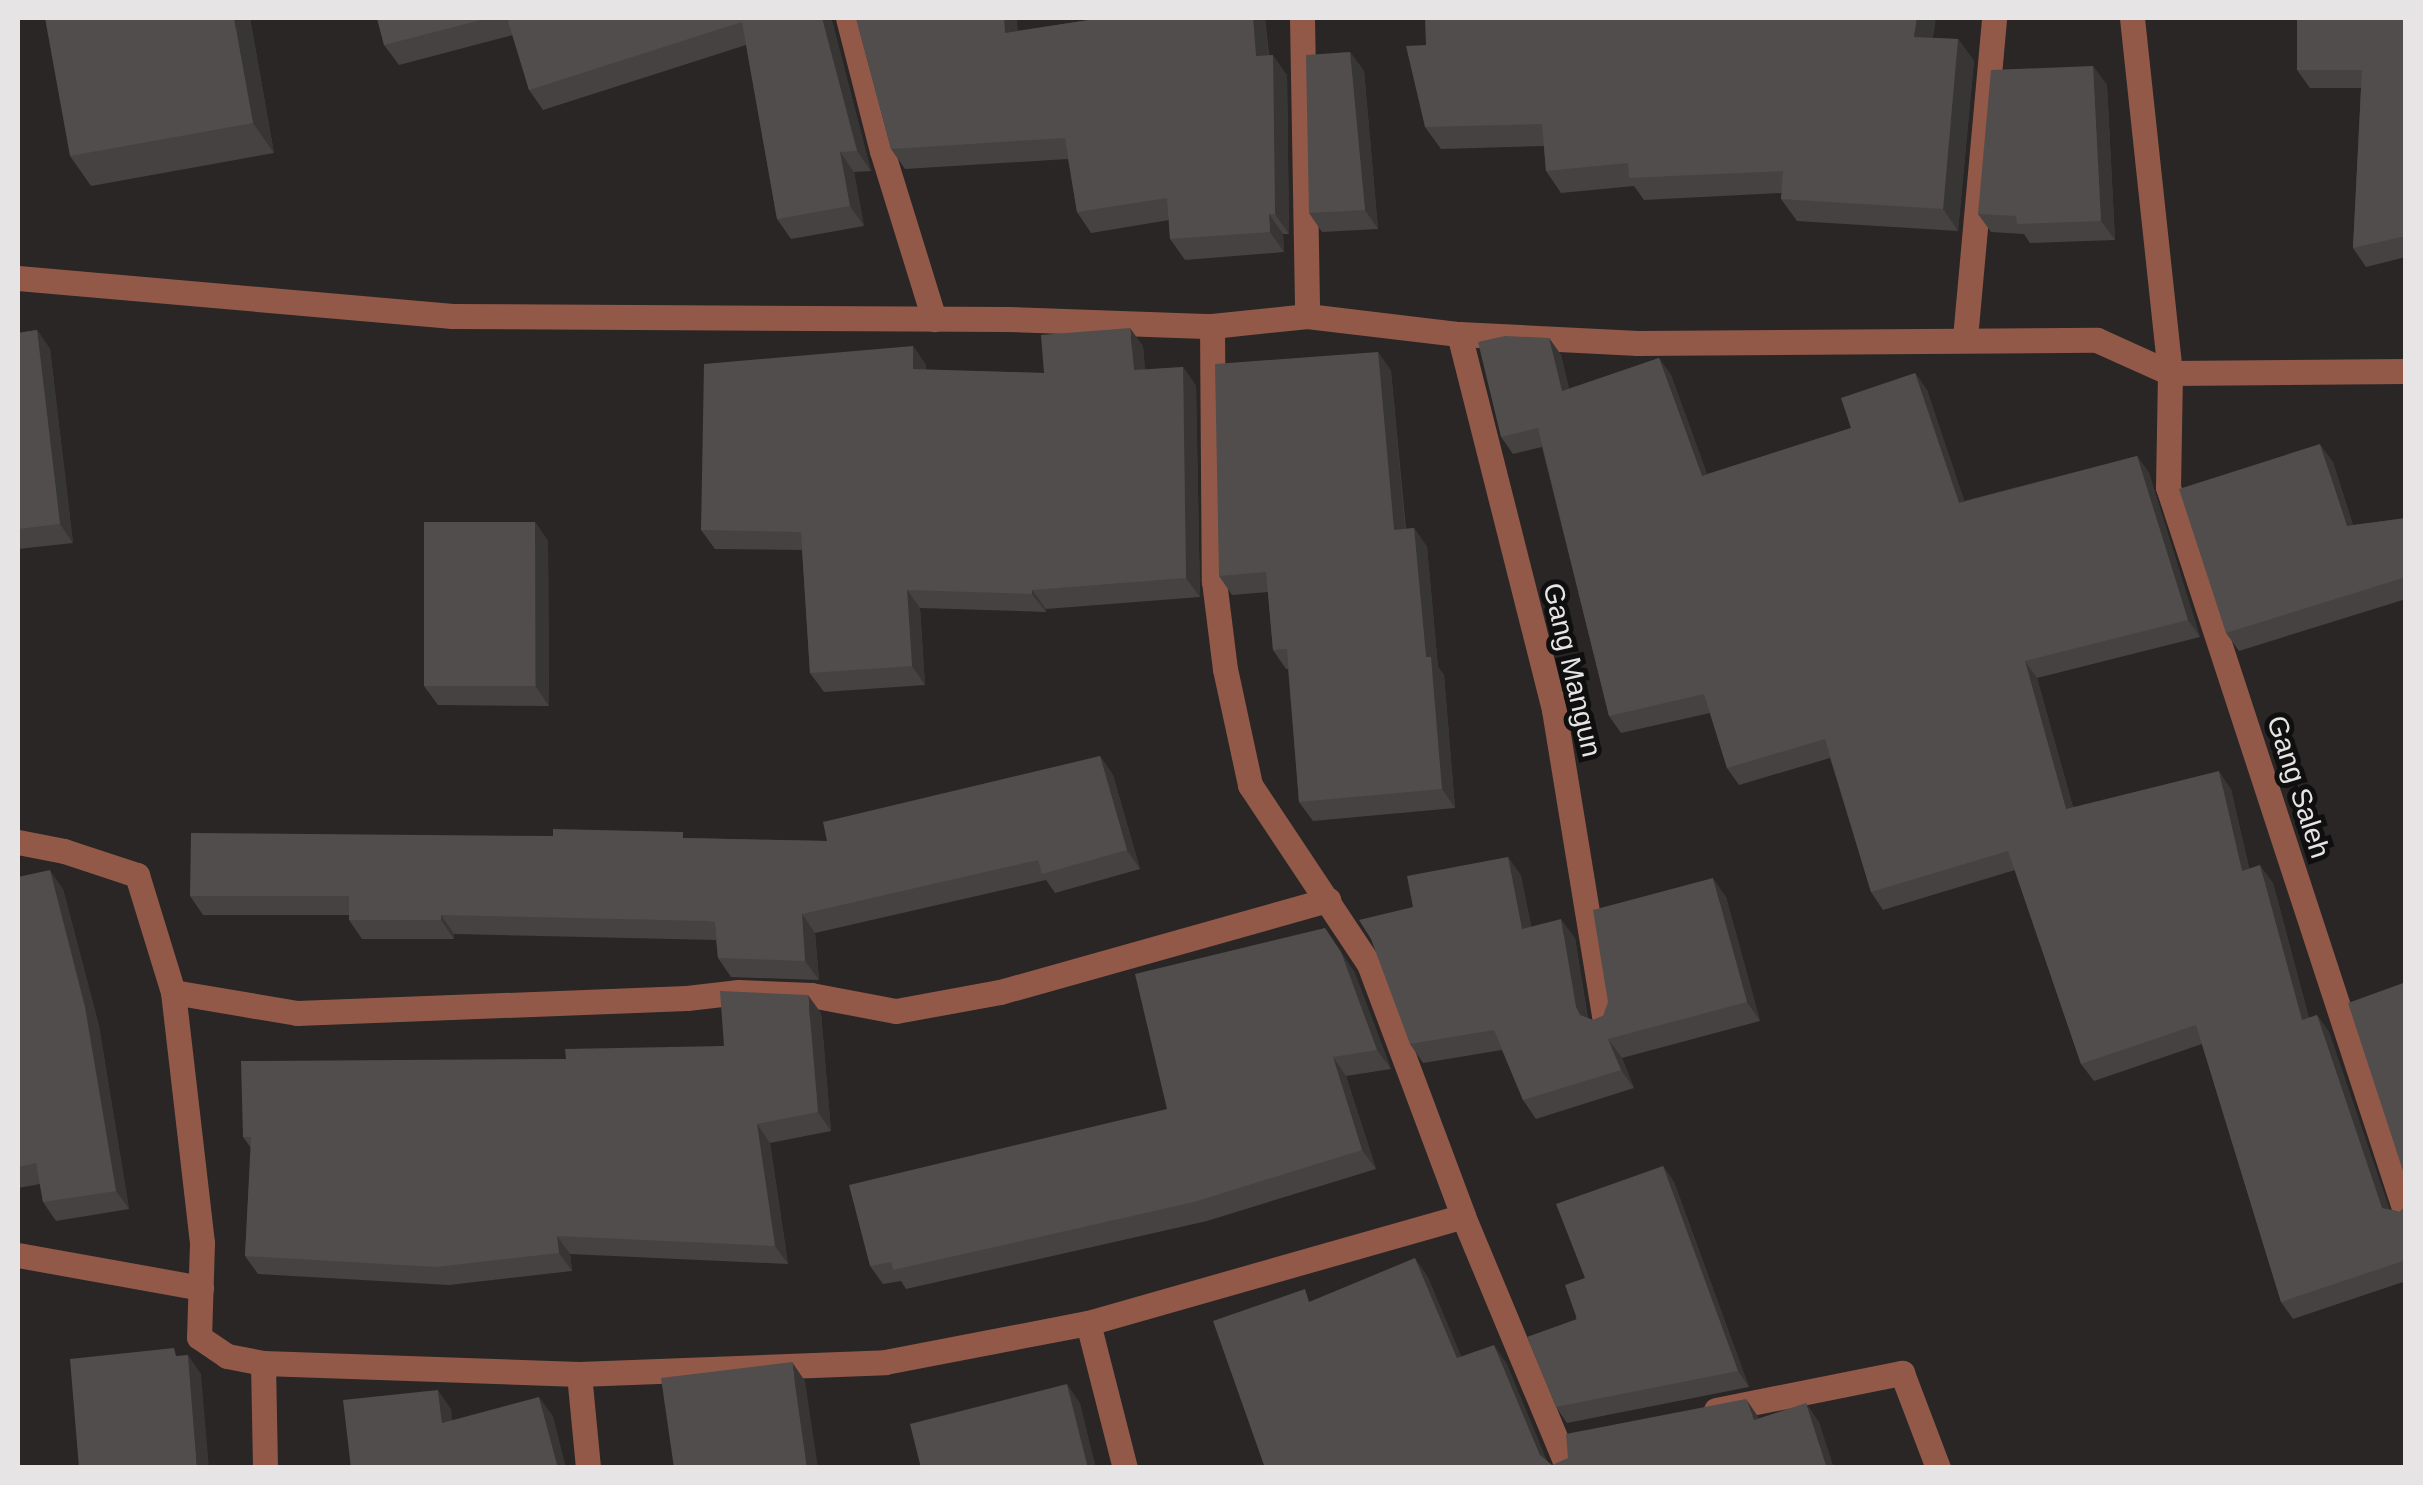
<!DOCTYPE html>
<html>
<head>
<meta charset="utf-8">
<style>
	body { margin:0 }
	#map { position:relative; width:2423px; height:1485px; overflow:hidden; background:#292625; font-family:Helvetica,sans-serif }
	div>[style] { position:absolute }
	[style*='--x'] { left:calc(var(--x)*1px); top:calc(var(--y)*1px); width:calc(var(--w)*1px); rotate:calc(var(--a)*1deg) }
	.minor>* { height:25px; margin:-12.5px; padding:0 12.5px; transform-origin:12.5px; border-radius:12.5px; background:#925949 }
	.wall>* { inset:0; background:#454241 }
	.shaded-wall>* { inset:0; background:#383635 }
	.building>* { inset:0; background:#504d4c; transform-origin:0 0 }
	span { translate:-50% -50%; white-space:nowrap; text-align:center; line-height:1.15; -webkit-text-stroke:10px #100f0f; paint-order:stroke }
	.street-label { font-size:28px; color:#e6e4e4 }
	.frame { position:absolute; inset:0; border:20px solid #e6e4e4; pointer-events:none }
</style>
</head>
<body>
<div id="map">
	<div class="minor">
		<div style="--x:848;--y:18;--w:137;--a:75.7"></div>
		<div style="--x:882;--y:151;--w:176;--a:72.8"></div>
		<div style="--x:1302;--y:18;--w:298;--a:89"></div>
		<div style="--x:2132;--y:18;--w:357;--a:83.9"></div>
		<div style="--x:2170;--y:373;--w:114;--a:91"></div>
		<div style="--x:2168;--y:487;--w:765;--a:71.87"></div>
		<div style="--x:18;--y:278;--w:436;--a:5"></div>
		<div style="--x:452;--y:316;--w:555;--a:0.31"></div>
		<div style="--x:1007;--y:319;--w:205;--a:2"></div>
		<div style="--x:1212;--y:326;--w:96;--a:-6"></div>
		<div style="--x:1307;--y:316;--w:153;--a:6.8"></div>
		<div style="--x:1459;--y:334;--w:179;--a:2.9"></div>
		<div style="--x:1638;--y:343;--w:459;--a:-0.4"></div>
		<div style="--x:2097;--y:340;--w:80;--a:24.3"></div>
		<div style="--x:2170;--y:373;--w:236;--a:-0.5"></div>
		<div style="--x:1212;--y:326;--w:255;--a:89.6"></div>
		<div style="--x:1214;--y:581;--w:89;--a:82.9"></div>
		<div style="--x:1225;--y:669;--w:119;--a:77.8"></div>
		<div style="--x:1250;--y:785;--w:215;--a:56.4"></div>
		<div style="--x:1369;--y:964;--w:269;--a:69.5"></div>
		<div style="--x:1463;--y:1216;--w:273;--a:67.4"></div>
		<div style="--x:1459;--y:334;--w:388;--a:75.8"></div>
		<div style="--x:1554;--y:710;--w:317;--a:80.7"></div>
		<div style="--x:1965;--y:338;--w:321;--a:-84.8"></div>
		<div style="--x:18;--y:842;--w:47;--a:11.1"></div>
		<div style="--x:64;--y:851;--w:77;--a:18.2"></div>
		<div style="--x:137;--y:875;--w:122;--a:72.9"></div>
		<div style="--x:173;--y:992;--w:126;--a:9.6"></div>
		<div style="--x:297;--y:1013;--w:390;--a:-2.2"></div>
		<div style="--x:687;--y:998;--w:52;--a:-6.6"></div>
		<div style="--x:739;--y:992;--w:72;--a:2.4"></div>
		<div style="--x:811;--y:995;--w:86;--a:10.7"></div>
		<div style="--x:896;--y:1011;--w:106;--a:-10.4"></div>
		<div style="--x:1000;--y:992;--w:341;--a:-15.7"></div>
		<div style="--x:173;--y:992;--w:253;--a:83.4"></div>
		<div style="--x:202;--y:1243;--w:94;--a:91.8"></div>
		<div style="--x:199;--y:1337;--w:34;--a:34"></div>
		<div style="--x:227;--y:1356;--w:37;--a:11"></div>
		<div style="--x:263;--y:1363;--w:316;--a:2"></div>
		<div style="--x:579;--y:1374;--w:306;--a:-2.2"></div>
		<div style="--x:885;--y:1362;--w:207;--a:-10.9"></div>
		<div style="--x:1088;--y:1323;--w:390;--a:-15.9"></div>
		<div style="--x:18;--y:1255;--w:186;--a:10.2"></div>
		<div style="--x:1088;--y:1323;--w:150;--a:75.7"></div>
		<div style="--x:263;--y:1363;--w:105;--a:88.9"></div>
		<div style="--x:579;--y:1374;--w:94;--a:84.5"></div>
		<div style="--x:1716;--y:1410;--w:190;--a:-11.3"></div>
		<div style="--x:1902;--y:1373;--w:102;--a:69.2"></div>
	</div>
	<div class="wall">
		<div style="clip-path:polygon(250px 18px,274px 153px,91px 186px,70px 156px)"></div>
		<div style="clip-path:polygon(377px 18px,833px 18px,832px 21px,871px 171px,854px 172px,864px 226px,791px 239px,777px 219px,746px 45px,543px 110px,529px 90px,513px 35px,399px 65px,384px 45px)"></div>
		<div style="clip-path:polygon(856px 18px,1017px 18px,1017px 31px,1102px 18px,1265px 18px,1269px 55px,1287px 75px,1289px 234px,1283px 234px,1284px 252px,1185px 260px,1170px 239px,1169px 220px,1091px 233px,1077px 212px,1068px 159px,905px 169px,891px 149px)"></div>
		<div style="clip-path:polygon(2406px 18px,2406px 257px,2366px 267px,2353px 248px,2361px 88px,2310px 88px,2297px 70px)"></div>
		<div style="clip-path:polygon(1933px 38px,1958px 39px,1974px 61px,1958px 231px,1797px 221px,1781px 199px,1782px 193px,1644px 200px,1634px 186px,1561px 193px,1546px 171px,1544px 146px,1441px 149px,1425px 127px)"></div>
		<div style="clip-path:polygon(1350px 52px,1364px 71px,1378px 229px,1322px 232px,1309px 213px)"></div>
		<div style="clip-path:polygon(2093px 66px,2107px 85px,2115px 240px,2030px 243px,2024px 234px,1991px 232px,1978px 214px)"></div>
		<div style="clip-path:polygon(37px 330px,50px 349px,73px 543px,18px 549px,18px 333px)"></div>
		<div style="clip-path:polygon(1549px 338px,1561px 355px,1569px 389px,1659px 358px,1671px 375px,1707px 474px,1851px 428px,1915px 373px,1927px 390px,1964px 501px,2137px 456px,2149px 473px,2200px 637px,2037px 678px,2073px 807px,2231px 789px,2249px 869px,2273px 883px,2309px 1018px,2317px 1015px,2329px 1032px,2389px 1209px,2400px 1212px,2406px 1205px,2406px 1281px,2293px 1319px,2281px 1302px,2202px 1044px,2094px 1081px,2081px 1064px,2015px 870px,1883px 910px,1871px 892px,1830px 758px,1739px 785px,1727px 768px,1710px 713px,1621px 733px,1609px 716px,1542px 447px,1513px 454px,1501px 437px)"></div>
		<div style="clip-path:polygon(913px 346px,926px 365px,926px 370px,1044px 373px,1143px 346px,1145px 370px,1183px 367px,1196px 386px,1200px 597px,1046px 609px,1046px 612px,920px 608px,925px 685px,824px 692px,810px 673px,802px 550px,715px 549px,701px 530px)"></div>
		<div style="clip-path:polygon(1378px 352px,1391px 371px,1406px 529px,1414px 528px,1427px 547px,1438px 667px,1444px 675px,1455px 808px,1313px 821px,1299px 802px,1288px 669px,1286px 669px,1273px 650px,1268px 592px,1232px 595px,1219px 576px)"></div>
		<div style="clip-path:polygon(2333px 462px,2353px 525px,2406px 518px,2406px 599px,2239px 651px,2226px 633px)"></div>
		<div style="clip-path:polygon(535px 522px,548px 541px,549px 706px,438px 705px,424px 686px)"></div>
		<div style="clip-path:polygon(1100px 756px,1113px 775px,1140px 869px,1055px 893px,1046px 880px,815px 933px,819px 980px,731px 977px,718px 958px,716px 940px,454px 934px,454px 939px,362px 939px,349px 920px,349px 915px,203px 915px,190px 896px,687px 838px,827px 841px)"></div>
		<div style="clip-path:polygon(1508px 857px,1521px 876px,1531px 927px,1575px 938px,1588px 1018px,1593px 1020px,1603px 1016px,1726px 897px,1760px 1021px,1622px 1058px,1634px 1088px,1536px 1119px,1523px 1100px,1502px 1050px,1423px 1063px,1410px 1044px,1413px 907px)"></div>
		<div style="clip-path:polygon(18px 877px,63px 889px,99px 1026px,129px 1209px,56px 1221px,43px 1202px,40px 1184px,18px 1188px)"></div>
		<div style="clip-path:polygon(1354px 971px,1391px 1069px,1346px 1076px,1376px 1169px,1207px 1221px,906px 1289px,901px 1281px,883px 1284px,870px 1266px,1167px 1109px)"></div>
		<div style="clip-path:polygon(821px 1013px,831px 1131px,770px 1143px,788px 1264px,570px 1254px,572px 1271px,449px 1285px,258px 1274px,245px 1256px,251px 1148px,243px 1137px,566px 1059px,724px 1046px)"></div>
		<div style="clip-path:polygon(1663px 1166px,1674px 1182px,1749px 1387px,1567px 1423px,1556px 1407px,1585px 1278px)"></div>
	</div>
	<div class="shaded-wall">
		<div style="clip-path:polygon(234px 18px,250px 18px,274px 153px,253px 123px)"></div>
		<div style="clip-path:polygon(822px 18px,833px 18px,832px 21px,871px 171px,857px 151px)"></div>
		<div style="clip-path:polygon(1004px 18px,1017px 18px,1019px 54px,1005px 33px)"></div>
		<div style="clip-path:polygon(1253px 18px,1265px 18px,1270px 76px,1256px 56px)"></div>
		<div style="clip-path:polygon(1917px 18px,1936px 18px,1930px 59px,1914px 37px)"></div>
		<div style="clip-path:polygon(1958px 39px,1974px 61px,1958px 231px,1943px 209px)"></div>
		<div style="clip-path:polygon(1350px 52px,1364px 71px,1378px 229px,1365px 210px)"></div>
		<div style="clip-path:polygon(1273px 55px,1287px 75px,1289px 234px,1275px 214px)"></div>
		<div style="clip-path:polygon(2093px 66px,2107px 85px,2115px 240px,2101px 221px)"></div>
		<div style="clip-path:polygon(840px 152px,854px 172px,864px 226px,850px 206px)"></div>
		<div style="clip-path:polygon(1269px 214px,1283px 234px,1284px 252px,1270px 232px)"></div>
		<div style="clip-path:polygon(1130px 328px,1143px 346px,1147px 389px,1134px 370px)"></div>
		<div style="clip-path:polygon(37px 330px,50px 349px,73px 543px,60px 524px)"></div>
		<div style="clip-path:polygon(1549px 338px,1561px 355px,1574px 409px,1562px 391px)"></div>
		<div style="clip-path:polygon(913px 346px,926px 365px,926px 388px,913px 369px)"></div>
		<div style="clip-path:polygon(1378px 352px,1391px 371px,1407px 549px,1394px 530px)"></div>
		<div style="clip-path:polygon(1659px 358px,1671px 375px,1714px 493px,1702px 476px)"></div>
		<div style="clip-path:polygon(1183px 367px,1196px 386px,1200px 597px,1186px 578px)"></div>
		<div style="clip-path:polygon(1915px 373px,1927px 390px,1971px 520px,1959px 503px)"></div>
		<div style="clip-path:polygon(2320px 444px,2333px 462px,2359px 544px,2347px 526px)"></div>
		<div style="clip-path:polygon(2137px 456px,2149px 473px,2200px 637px,2188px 620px)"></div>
		<div style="clip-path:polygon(535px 522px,548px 541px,549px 706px,536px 687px)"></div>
		<div style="clip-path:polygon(1414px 528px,1427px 547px,1438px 667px,1444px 675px,1455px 808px,1442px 789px,1426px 657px)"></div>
		<div style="clip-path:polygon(907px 590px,920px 608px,925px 685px,912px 666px)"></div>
		<div style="clip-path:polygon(1032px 590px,1046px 609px,1046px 612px,1032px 594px)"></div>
		<div style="clip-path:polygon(2025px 661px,2037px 678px,2078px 826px,2066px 809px)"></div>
		<div style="clip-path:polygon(1100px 756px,1113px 775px,1140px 869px,1127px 850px)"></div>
		<div style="clip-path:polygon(2219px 771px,2231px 789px,2254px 888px,2242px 871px)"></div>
		<div style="clip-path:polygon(1508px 857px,1521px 876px,1536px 948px,1522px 929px)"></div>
		<div style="clip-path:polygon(2260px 865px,2273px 883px,2314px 1038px,2302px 1020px)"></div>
		<div style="clip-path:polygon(50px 870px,63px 889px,99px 1026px,129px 1209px,116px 1191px)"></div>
		<div style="clip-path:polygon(1713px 878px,1726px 897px,1760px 1021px,1747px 1002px)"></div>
		<div style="clip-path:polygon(802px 914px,815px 933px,819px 980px,805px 961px)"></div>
		<div style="clip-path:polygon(441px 915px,454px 934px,454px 939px,441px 920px)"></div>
		<div style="clip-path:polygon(1561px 919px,1575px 938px,1589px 1026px,1580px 1015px,1576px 1007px)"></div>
		<div style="clip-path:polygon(1325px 928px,1354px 971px,1391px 1069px,1377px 1050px)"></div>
		<div style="clip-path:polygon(808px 995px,821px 1013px,831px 1131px,818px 1112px)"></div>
		<div style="clip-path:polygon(2317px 1015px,2329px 1032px,2395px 1225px,2382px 1208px)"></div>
		<div style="clip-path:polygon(1608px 1039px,1622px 1058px,1634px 1088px,1621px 1070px)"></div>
		<div style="clip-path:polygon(1333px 1057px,1346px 1076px,1376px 1169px,1362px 1150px)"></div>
		<div style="clip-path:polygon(757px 1124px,770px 1143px,788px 1264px,775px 1246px)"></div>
		<div style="clip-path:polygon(1663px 1166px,1674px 1182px,1749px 1387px,1738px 1371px)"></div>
		<div style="clip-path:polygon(557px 1236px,570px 1254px,572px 1271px,559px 1253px)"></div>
		<div style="clip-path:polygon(1415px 1258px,1428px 1277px,1470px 1377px,1457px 1358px)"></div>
		<div style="clip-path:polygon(1494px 1345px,1507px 1364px,1550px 1468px,1540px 1455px)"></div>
		<div style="clip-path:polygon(188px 1355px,201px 1374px,209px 1468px,197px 1468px)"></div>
		<div style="clip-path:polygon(792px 1362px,805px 1381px,818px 1468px,807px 1468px)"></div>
		<div style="clip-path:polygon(1067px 1384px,1080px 1403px,1096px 1468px,1088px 1468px)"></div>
		<div style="clip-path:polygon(438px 1390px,451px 1409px,455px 1442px,442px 1423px)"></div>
		<div style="clip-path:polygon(539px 1397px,553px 1416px,566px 1468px,558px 1468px)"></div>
		<div style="clip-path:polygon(1746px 1399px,1759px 1418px,1754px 1420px)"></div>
		<div style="clip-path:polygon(1806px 1403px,1819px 1422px,1834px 1468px,1827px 1468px)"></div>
	</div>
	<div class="building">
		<div style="clip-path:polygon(45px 18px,234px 18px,253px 123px,70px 156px)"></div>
		<div style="clip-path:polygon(377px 18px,489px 18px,384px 45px)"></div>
		<div style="clip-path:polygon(507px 18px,822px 18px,857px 151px,840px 152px,850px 206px,777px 219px,742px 22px,529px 90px)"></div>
		<div style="clip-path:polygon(856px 18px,1004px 18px,1005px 33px,1102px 18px,1253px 18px,1256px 56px,1273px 55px,1275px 214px,1269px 214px,1270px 232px,1170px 239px,1167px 198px,1077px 212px,1065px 138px,891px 149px)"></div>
		<div style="clip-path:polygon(1425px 18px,1917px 18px,1914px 37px,1958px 39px,1943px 209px,1781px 199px,1783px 171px,1629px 178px,1628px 163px,1546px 171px,1542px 124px,1425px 127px,1406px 46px,1426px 45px)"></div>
		<div style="clip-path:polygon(2297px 18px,2406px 18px,2406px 236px,2353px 248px,2362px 70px,2297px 70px)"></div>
		<div style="clip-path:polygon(1350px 52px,1365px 210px,1309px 213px,1306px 55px)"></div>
		<div style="clip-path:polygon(2093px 66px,2101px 221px,2017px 224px,2016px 216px,1978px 214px,1991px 70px)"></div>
		<div style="clip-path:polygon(1130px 328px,1134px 370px,1183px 367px,1186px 578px,1032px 590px,1032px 594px,907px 590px,912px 666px,810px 673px,801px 532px,701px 530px,704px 364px,913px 346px,913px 369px,1044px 373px,1041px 335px)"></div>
		<div style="clip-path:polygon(37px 330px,60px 524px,18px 529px,18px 333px)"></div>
		<div style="clip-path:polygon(1505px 336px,1549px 338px,1562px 391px,1659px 358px,1702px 476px,1851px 428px,1841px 398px,1915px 373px,1959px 503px,2137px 456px,2188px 620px,2025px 661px,2066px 809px,2219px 771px,2242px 871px,2260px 865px,2302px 1020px,2317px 1015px,2382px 1208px,2400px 1212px,2406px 1205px,2406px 1260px,2281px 1302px,2196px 1025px,2081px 1064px,2008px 851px,1871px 892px,1825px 739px,1727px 768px,1704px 694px,1609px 716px,1538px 428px,1501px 437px,1478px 342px)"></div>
		<div style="clip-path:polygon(1378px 352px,1394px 530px,1414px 528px,1426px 657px,1431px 657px,1442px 789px,1299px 802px,1287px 649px,1273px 650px,1266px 572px,1219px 576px,1215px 364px)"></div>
		<div style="clip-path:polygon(2320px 444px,2347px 526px,2406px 518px,2406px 577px,2226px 633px,2179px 489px)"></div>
		<div style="left:424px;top:522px;width:111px;height:164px"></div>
		<div style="clip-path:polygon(1100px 756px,1127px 850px,1042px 874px,1038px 860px,802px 914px,805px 961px,718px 958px,715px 922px,708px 921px,441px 915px,441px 920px,349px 920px,349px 896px,190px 896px,191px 833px,553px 836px,553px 829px,683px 832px,683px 838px,827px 841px,823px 822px)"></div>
		<div style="clip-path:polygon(1508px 857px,1522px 929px,1561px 919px,1576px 1007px,1580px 1015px,1593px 1020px,1603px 1016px,1608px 1002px,1593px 910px,1713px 878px,1747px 1002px,1608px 1039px,1621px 1070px,1523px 1100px,1494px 1030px,1410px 1044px,1371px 939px,1359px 920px,1413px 907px,1407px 876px)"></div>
		<div style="clip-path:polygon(50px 870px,85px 1007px,116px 1191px,43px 1202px,36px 1163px,18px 1167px,18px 877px)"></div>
		<div style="clip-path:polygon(1325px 928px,1341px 952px,1377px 1050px,1333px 1057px,1362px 1150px,1194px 1202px,893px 1270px,891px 1262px,870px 1266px,849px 1185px,1167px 1109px,1135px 974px)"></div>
		<div style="clip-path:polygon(2406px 982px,2406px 1180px,2348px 1003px)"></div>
		<div style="clip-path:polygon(720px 991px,808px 995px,818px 1112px,757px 1124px,775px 1246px,557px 1236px,559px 1253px,436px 1267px,245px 1256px,251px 1137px,243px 1137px,241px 1061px,566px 1059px,565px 1049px,724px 1046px)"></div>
		<div style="clip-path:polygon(1663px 1166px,1738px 1371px,1556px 1407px,1527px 1337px,1577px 1319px,1565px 1285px,1585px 1278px,1556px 1204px)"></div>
		<div style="clip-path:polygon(1415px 1258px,1457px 1358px,1494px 1345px,1540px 1455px,1552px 1465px,1568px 1458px,1566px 1434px,1746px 1399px,1754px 1420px,1806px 1403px,1827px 1468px,1265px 1468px,1213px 1321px,1305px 1289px,1309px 1302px)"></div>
		<div style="clip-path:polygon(174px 1348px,176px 1356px,188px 1355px,197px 1468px,79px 1468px,70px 1359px)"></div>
		<div style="clip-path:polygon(792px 1362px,807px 1468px,674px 1468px,661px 1378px)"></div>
		<div style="clip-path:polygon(1067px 1384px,1088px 1468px,921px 1468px,910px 1424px)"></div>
		<div style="clip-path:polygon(438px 1390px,442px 1423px,539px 1397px,558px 1468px,351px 1468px,343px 1400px)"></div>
	</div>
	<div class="street-label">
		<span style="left:1572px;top:670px;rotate:77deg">Gang Mangun</span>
		<span style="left:2298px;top:787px;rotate:72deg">Gang Saleh</span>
	</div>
	<div class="frame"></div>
</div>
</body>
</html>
